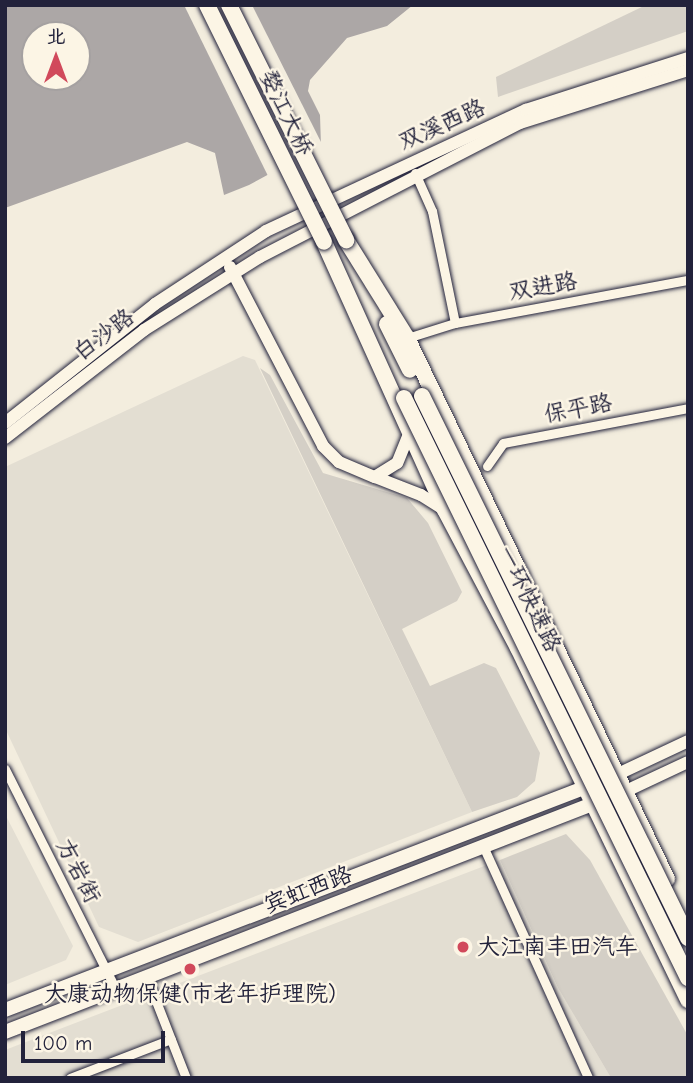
<!DOCTYPE html>
<html>
<head>
<meta charset="utf-8">
<style>
	body { margin:0 }
	#map { position:relative; width:693px; height:1083px; overflow:hidden; background:#f3edde; font-family:"Comic Neue","LXGW WenKai TC",sans-serif }
	div>[style] { position:absolute }
	[style*='--x'] { left:calc(var(--x)*1px); top:calc(var(--y)*1px); width:calc(var(--w)*1px); rotate:calc(var(--a)*1deg) }
	.built>* { inset:0; background:#e3ded2 }
	.green>* { inset:0; background:#d4cfc6 }
	.water>* { inset:0; background:#aca7a6 }
	.pier>* { inset:0; background:#f3edde }
	.roads { filter:drop-shadow(0 0 2px #22223b) drop-shadow(0 0 2px #22223b) }
	.minor>* { height:9px; margin:-4.5px; padding:0 4.5px; transform-origin:4.5px; border-radius:4.5px; background:#fcf5e5 }
	.secondary>* { height:12px; margin:-6px; padding:0 6px; transform-origin:6px; border-radius:6px; background:#fcf5e5 }
	.primary>* { height:14px; margin:-7px; padding:0 7px; transform-origin:7px; border-radius:7px; background:#fcf5e5 }
	.trunk>* { height:16px; margin:-8px; padding:0 8px; transform-origin:8px; border-radius:8px; background:#fcf5e5 }
	.bridges { filter:drop-shadow(0 0 2px #22223b) drop-shadow(0 0 2px #22223b) }
	.trunk-bridge>* { height:16px; margin:-8px; padding:0 8px; transform-origin:8px; border-radius:8px; background:#fcf5e5 }
	.dots>* { width:19px; height:19px; translate:-50% -50%; box-sizing:border-box; border:4px solid #fcf5e5; border-radius:50% }
	span { translate:-50% -50%; white-space:nowrap; text-align:center; line-height:1.15; -webkit-text-stroke:5px #fcf5e5; paint-order:stroke }
	.street-label { font-size:23px; color:#22223b }
	.poi-label { font-size:23px; color:#22223b }
	.left { translate:0 -50%; text-align:left }
	.frame { position:absolute; inset:0; border:7px solid #22223b; pointer-events:none }
	.north { position:absolute; left:21px; top:21px; width:70px; height:70px; box-sizing:border-box; background:#fcf5e5; border:2px solid #a5a1a1; border-radius:50%; rotate:0deg; font-size:19px; font-weight:700; line-height:28px; text-align:center; color:#22223b }
	.north::after { content:''; display:block; margin:auto; width:24px; height:32px; background:#d1495b; clip-path:polygon(50% 0,100% 100%,50% 72%,0 100%) }
	.scale { position:absolute; left:21px; top:1031px; width:144px; height:32px; box-sizing:border-box; border:4px solid #22223b; border-top:0; padding-left:9px; font-size:21px; line-height:24px; white-space:nowrap; color:#22223b; -webkit-text-stroke:5px #fcf5e5; paint-order:stroke }
</style>
</head>
<body>
<div id="map">
	<div class="built">
		<div style="clip-path:polygon(243px 356px,255px 360px,472px 812px,138px 942px,99px 927px,5px 728px,5px 467px)"></div>
		<div style="clip-path:polygon(5px 814px,73px 946px,66px 960px,5px 985px)"></div>
		<div style="clip-path:polygon(500px 860px,558px 988px,611px 1078px,5px 1078px,5px 1050px)"></div>
	</div>
	<div class="green">
		<div style="clip-path:polygon(646px 5px,688px 5px,688px 31px,498px 97px,496px 77px)"></div>
		<div style="clip-path:polygon(260px 368px,270px 375px,323px 473px,407px 498px,428px 523px,462px 592px,457px 601px,402px 629px,430px 686px,484px 663px,496px 668px,540px 753px,535px 781px,517px 797px,472px 812px)"></div>
		<div style="clip-path:polygon(566px 834px,590px 860px,688px 1036px,688px 1078px,611px 1078px,558px 988px,500px 860px)"></div>
	</div>
	<div class="water">
		<div style="clip-path:polygon(evenodd,5px 5px,413px 5px,387px 26px,347px 38px,310px 80px,308px 91px,320px 115px,321px 146px,249px 185px,224px 195px,215px 153px,187px 142px,5px 208px,5px 5px,35px 35px,77px 35px,77px 77px,35px 77px,35px 35px)"></div>
	</div>
	<div class="pier">
		<div style="clip-path:polygon(184px 5px,252px 5px,324px 148px,269px 178px)"></div>
	</div>
	<div class="roads">
		<div class="minor">
			<div style="--x:415;--y:173;--w:42;--a:65.9"></div>
			<div style="--x:432;--y:211;--w:114;--a:78.4"></div>
			<div style="--x:407;--y:338;--w:50;--a:-17.4"></div>
			<div style="--x:455;--y:323;--w:237;--a:-10.5"></div>
			<div style="--x:487;--y:466;--w:28;--a:-55"></div>
			<div style="--x:503;--y:443;--w:188;--a:-10.7"></div>
			<div style="--x:5;--y:769;--w:247;--a:63.3"></div>
			<div style="--x:483;--y:846;--w:255;--a:65.6"></div>
			<div style="--x:147;--y:978;--w:107;--a:68.7"></div>
			<div style="--x:70;--y:1078;--w:108;--a:-21.1"></div>
		</div>
		<div class="secondary">
			<div style="--x:230;--y:267;--w:202;--a:62.5"></div>
			<div style="--x:323;--y:446;--w:23;--a:45"></div>
			<div style="--x:339;--y:462;--w:39;--a:23"></div>
			<div style="--x:5;--y:423;--w:191;--a:-38.4"></div>
			<div style="--x:155;--y:304;--w:133;--a:-33.3"></div>
			<div style="--x:266;--y:231;--w:287;--a:-25"></div>
			<div style="--x:526;--y:110;--w:170;--a:-17.8"></div>
			<div style="--x:409;--y:434;--w:31;--a:112"></div>
			<div style="--x:397;--y:463;--w:26;--a:148"></div>
			<div style="--x:375;--y:477;--w:49;--a:21.4"></div>
			<div style="--x:421;--y:495;--w:28;--a:32"></div>
			<div style="--x:5;--y:438;--w:176;--a:-37.8"></div>
			<div style="--x:144;--y:330;--w:137;--a:-32.2"></div>
			<div style="--x:260;--y:257;--w:292;--a:-27.3"></div>
			<div style="--x:520;--y:123;--w:176;--a:-17.5"></div>
			<div style="--x:618;--y:774;--w:77;--a:-25.2"></div>
			<div style="--x:626;--y:791;--w:68;--a:-25.1"></div>
		</div>
		<div class="primary">
			<div style="--x:5;--y:1010;--w:631;--a:-20.99"></div>
			<div style="--x:5;--y:1032;--w:666;--a:-21.21"></div>
		</div>
		<div class="trunk">
			<div style="--x:346;--y:240;--w:115;--a:58.1"></div>
			<div style="--x:407;--y:338;--w:600;--a:64.33"></div>
			<div style="--x:324;--y:242;--w:294;--a:65.7"></div>
			<div style="--x:445;--y:510;--w:156;--a:62.1"></div>
			<div style="--x:518;--y:648;--w:391;--a:64.2"></div>
			<div style="--x:387;--y:324;--w:51;--a:63.4"></div>
		</div>
	</div>
	<div class="bridges">
		<div class="trunk-bridge">
			<div style="--x:207;--y:5;--w:264;--a:63.7"></div>
			<div style="--x:229;--y:5;--w:263;--a:63.5"></div>
			<div style="--x:422;--y:396;--w:604;--a:63.86"></div>
			<div style="--x:404;--y:398;--w:646;--a:63.91"></div>
		</div>
	</div>
	<div class="dots">
		<div style="left:463px;top:947px;background:#d1495b"></div>
		<div style="left:190px;top:969px;background:#d1495b"></div>
	</div>
	<div class="street-label">
		<span style="left:286px;top:113px;rotate:64deg">婺江大桥</span>
		<span style="left:442px;top:125px;rotate:-24deg">双溪西路</span>
		<span style="left:543px;top:287px;rotate:-10deg">双进路</span>
		<span style="left:104px;top:335px;rotate:-37deg">白沙路</span>
		<span style="left:578px;top:409px;rotate:-11deg">保平路</span>
		<span style="left:529px;top:599px;rotate:64deg">一环快速路</span>
		<span style="left:78px;top:871px;rotate:63deg">方岩街</span>
		<span style="left:308px;top:890px;rotate:-21deg">宾虹西路</span>
	</div>
	<div class="poi-label">
		<span class="left" style="left:477px;top:947px">大江南丰田汽车</span>
		<span style="left:190px;top:994px">大康动物保健(市老年护理院)</span>
	</div>
	<div class="frame"></div>
	<div class="north">北</div>
	<div class="scale">100 m</div>
</div>
</body>
</html>
